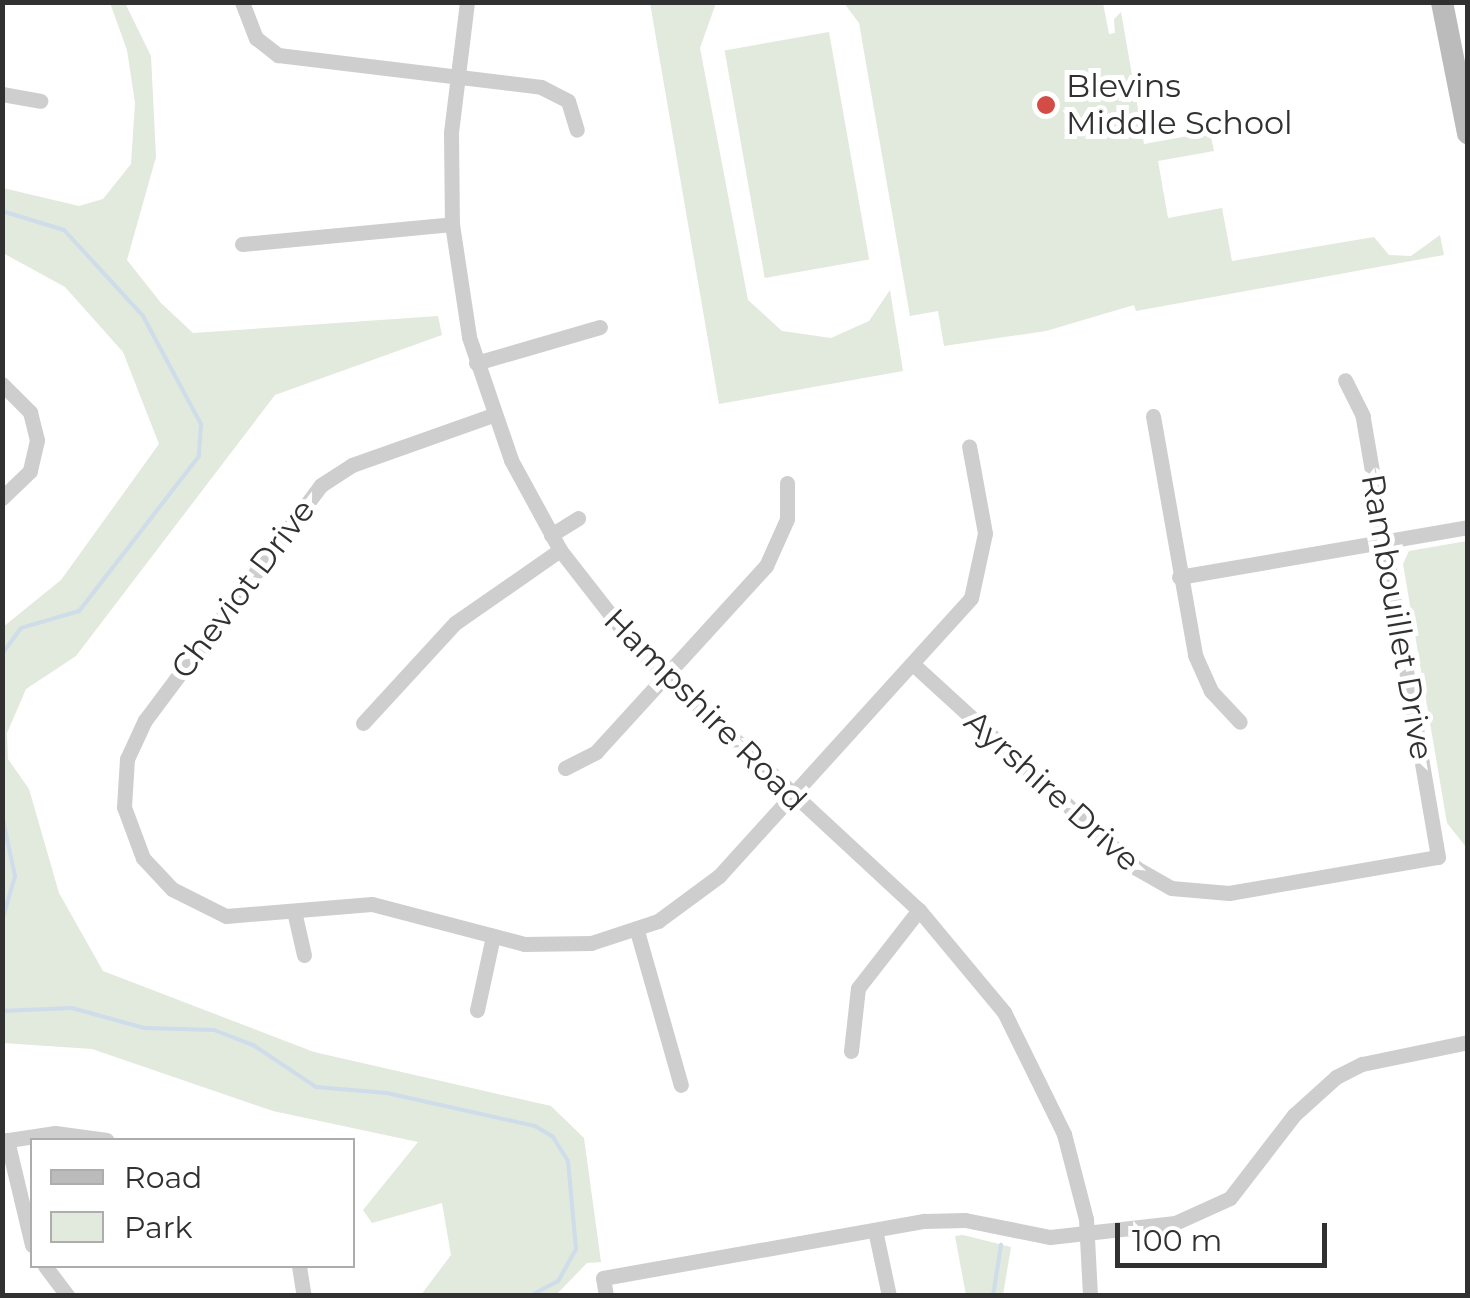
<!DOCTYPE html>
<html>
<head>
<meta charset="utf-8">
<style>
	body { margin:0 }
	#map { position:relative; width:1470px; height:1298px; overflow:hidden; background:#fff; font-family:Montserrat,sans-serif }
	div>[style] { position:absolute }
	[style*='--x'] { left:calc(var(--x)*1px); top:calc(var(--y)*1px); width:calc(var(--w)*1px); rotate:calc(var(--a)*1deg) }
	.green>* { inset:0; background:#e2e9dd; transform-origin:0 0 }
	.stream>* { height:4px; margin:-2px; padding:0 2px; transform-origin:2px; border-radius:2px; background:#cfdce9 }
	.street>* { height:15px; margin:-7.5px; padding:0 7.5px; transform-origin:7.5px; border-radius:7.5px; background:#cecece }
	.secondary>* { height:22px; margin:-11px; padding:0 11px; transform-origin:11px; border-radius:11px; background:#bbb }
	.dots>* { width:28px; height:28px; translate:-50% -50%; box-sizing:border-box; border:5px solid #fff; border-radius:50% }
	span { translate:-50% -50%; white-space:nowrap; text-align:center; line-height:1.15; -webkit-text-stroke:10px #fff; paint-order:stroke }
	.poi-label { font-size:32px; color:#313131 }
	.left { translate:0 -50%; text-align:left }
	.street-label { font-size:32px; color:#313131 }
	.frame { position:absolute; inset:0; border:5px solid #313131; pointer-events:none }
	.legend { position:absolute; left:30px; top:1138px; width:325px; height:130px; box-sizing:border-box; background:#fff; border:2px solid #adadad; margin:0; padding:12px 18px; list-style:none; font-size:30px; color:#313131 }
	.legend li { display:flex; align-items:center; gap:20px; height:50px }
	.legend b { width:50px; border:2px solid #adadad }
	.scale { position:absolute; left:1115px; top:1223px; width:212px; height:45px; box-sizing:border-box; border:5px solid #313131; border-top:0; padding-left:12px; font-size:30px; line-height:35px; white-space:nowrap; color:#313131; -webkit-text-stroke:8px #fff; paint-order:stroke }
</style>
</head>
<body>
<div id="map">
	<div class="green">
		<div style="clip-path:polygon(110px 3px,125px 3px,151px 56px,156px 157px,127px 260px,161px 303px,193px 333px,438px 316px,442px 335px,275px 395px,76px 656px,26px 689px,7px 733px,8px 759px,29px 789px,59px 893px,103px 971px,314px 1052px,551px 1106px,584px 1138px,601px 1262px,587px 1263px,556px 1295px,421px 1295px,451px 1255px,442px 1203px,372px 1223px,363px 1210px,418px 1142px,273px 1111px,92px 1049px,3px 1043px,3px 627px,61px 580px,159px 444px,123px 352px,65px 287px,3px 253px,3px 188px,79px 206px,103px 199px,131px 164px,135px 103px,127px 50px)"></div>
		<div style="clip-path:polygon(650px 3px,716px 3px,700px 48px,748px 300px,782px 331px,831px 338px,869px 321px,890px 290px,903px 371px,719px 404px)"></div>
		<div style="clip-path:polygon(844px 3px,1103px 3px,1109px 34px,1115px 33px,1114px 19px,1121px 12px,1144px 144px,1210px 132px,1214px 151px,1158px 161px,1168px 218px,1222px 208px,1232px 261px,1374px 237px,1389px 255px,1411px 256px,1440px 235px,1444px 255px,1136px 311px,1134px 305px,1046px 331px,944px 346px,938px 311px,910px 316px,859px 23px)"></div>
		<div style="left:829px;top:32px;width:231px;height:106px;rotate:80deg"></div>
		<div style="clip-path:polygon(1467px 541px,1468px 541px,1467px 862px,1466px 847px,1447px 823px,1403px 564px,1409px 551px)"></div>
		<div style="clip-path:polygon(963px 1235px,1011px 1247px,1003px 1295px,966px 1295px,955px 1236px)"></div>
	</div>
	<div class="stream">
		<div style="--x:2;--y:211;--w:65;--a:17"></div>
		<div style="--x:64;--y:230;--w:117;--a:47.4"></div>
		<div style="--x:143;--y:316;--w:123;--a:61.8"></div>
		<div style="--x:201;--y:424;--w:32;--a:94"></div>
		<div style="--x:199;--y:456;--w:196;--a:127.7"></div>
		<div style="--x:79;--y:611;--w:60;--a:163.7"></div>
		<div style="--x:21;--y:628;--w:32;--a:126"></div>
		<div style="--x:2;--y:815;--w:62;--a:78"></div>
		<div style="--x:15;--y:876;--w:47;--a:106.1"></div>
		<div style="--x:1467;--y:856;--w:1;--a:0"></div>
		<div style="--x:2;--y:1011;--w:70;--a:-2.5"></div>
		<div style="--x:72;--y:1008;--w:75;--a:15.5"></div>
		<div style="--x:144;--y:1028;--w:70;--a:1.6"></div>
		<div style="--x:214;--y:1030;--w:42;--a:21"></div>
		<div style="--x:253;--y:1045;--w:76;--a:33.7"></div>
		<div style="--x:316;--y:1087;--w:71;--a:4.8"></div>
		<div style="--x:387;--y:1093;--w:152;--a:12.6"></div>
		<div style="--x:535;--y:1126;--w:21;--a:31"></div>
		<div style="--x:553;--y:1137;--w:28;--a:58"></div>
		<div style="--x:568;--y:1161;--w:88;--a:84.8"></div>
		<div style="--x:576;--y:1249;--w:37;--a:119"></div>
		<div style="--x:558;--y:1281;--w:32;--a:152"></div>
		<div style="--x:993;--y:1296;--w:52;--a:-81.1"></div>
	</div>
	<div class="street">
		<div style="--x:242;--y:2;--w:39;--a:69"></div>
		<div style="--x:256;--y:38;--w:28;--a:38"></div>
		<div style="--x:278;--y:55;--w:265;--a:6.9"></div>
		<div style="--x:541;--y:87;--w:30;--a:27"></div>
		<div style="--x:568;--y:101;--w:30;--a:73"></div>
		<div style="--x:467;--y:2;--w:132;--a:97"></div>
		<div style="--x:451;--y:133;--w:91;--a:89.4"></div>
		<div style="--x:452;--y:224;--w:114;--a:81.4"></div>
		<div style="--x:469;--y:337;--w:130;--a:71.1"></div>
		<div style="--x:511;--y:460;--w:102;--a:61.4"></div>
		<div style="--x:560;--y:550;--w:127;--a:52"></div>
		<div style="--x:638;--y:650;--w:383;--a:42.8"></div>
		<div style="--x:919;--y:910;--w:133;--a:50.2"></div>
		<div style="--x:1004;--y:1012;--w:136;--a:63.8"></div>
		<div style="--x:1064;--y:1134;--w:88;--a:75.5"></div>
		<div style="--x:1086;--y:1219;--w:77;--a:87"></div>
		<div style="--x:2;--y:94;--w:39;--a:10"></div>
		<div style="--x:242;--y:244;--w:211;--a:-5.4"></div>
		<div style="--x:476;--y:363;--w:129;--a:-16.2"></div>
		<div style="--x:2;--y:384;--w:40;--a:45"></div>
		<div style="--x:30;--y:412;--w:29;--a:76"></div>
		<div style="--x:37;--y:440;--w:32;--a:103"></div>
		<div style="--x:30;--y:471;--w:39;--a:136"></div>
		<div style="--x:493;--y:415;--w:150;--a:160.5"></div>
		<div style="--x:352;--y:465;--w:37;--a:147"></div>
		<div style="--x:321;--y:485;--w:294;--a:126.8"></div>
		<div style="--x:145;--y:720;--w:43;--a:114.8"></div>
		<div style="--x:127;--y:759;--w:48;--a:93.6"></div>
		<div style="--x:124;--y:807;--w:54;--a:69.6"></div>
		<div style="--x:143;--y:858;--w:42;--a:46.9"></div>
		<div style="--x:172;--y:889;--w:60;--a:26.6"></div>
		<div style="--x:226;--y:916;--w:146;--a:-4.7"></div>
		<div style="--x:372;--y:904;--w:157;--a:14.7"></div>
		<div style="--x:524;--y:944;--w:67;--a:-0.9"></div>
		<div style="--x:591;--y:943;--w:71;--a:-18.2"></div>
		<div style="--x:658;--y:921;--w:76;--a:-36.4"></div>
		<div style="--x:719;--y:876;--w:375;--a:-47.8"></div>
		<div style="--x:971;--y:598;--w:66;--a:-77.8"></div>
		<div style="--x:985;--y:533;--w:88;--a:-100.4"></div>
		<div style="--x:1153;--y:416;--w:243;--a:80"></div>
		<div style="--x:1195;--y:655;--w:39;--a:66"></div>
		<div style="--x:1211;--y:691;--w:42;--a:46.9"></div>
		<div style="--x:551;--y:535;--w:32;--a:-32"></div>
		<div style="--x:1179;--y:577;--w:293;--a:-9.8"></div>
		<div style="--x:915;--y:666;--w:299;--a:42.4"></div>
		<div style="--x:1136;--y:868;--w:40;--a:29.7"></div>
		<div style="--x:1171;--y:888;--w:58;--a:4.9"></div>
		<div style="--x:1229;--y:893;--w:212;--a:-9.8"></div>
		<div style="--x:1438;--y:857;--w:447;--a:-99.7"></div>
		<div style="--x:1363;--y:416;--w:40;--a:-116.6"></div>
		<div style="--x:363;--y:723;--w:136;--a:-47.4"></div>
		<div style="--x:455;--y:623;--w:128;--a:-34.8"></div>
		<div style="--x:565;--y:768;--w:35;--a:-27"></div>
		<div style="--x:596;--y:752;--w:252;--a:-47.6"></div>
		<div style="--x:766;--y:566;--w:51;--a:-65.9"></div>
		<div style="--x:787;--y:519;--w:36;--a:-90"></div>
		<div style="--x:294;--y:911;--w:45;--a:77.2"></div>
		<div style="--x:637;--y:931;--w:160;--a:74.1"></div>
		<div style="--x:477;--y:1010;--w:76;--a:-77.8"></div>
		<div style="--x:851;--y:1051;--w:63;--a:-83.7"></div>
		<div style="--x:858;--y:988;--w:99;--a:-52"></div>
		<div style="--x:7;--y:1140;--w:108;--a:76.6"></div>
		<div style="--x:2;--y:1141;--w:54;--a:-8.6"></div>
		<div style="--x:55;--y:1133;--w:52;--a:7.7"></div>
		<div style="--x:875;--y:1230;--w:67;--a:78"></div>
		<div style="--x:45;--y:1266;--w:38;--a:53"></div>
		<div style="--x:299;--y:1266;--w:30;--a:81"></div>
		<div style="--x:606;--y:1296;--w:18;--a:-99"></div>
		<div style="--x:603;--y:1278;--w:326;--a:-10.1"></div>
		<div style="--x:924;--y:1221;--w:41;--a:-1.4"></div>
		<div style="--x:965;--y:1220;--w:87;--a:11.3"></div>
		<div style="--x:1050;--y:1237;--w:126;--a:-6.4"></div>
		<div style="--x:1175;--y:1223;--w:60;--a:-24.4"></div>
		<div style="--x:1230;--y:1198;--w:105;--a:-52.4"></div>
		<div style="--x:1294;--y:1115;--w:57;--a:-42.1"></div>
		<div style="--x:1336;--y:1077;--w:29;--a:-27"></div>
		<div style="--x:1362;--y:1064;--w:108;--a:-11.7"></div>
	</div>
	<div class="secondary">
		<div style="--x:1442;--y:2;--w:134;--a:78.8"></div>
	</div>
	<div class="dots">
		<div style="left:1046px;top:105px;background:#d44c46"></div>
	</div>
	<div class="poi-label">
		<span class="left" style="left:1066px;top:105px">Blevins<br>Middle School</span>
	</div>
	<div class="street-label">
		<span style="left:243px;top:589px;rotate:-53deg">Cheviot Drive</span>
		<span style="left:1397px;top:617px;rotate:80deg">Rambouillet Drive</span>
		<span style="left:705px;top:710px;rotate:45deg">Hampshire Road</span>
		<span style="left:1052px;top:791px;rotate:42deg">Ayrshire Drive</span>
	</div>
	<div class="frame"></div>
	<ul class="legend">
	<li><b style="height:12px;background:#bbb"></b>Road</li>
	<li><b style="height:28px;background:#e2e9dd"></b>Park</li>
	</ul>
	<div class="scale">100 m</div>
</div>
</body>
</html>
